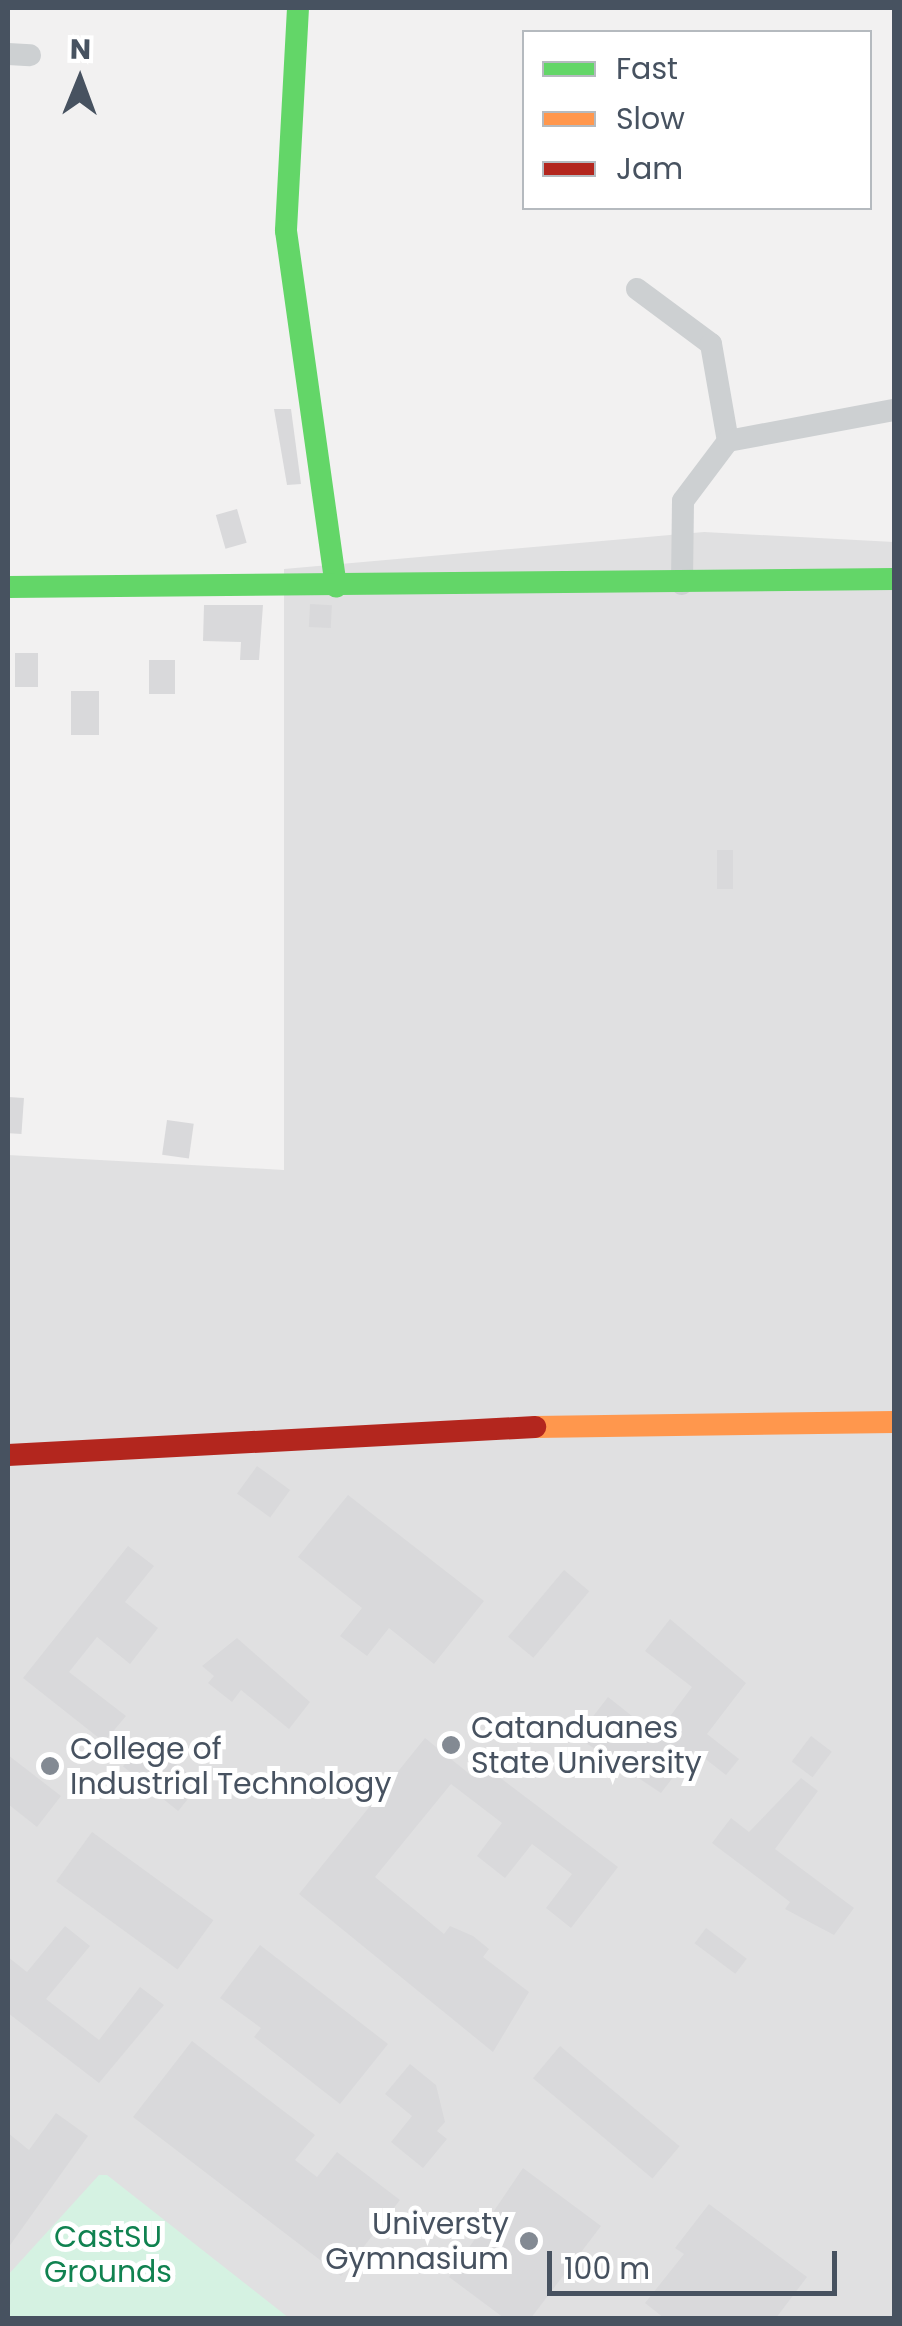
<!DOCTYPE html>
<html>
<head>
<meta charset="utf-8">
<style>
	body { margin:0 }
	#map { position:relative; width:902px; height:2326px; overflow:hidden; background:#f2f1f1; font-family:Poppins,sans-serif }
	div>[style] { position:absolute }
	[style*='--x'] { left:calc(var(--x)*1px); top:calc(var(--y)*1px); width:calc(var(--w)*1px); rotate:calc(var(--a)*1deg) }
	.education>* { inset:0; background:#e0e0e1 }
	.green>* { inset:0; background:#d5f2e2 }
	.building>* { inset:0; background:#d9d9db; transform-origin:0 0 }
	.street>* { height:22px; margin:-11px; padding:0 11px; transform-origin:11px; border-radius:11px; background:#cdd0d2 }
	.fast>* { height:22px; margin:-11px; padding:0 11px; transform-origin:11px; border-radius:11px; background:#63d668 }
	.slow>* { height:22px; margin:-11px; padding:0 11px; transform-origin:11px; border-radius:11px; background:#ff974d }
	.jam>* { height:22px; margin:-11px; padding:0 11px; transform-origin:11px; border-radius:11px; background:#b3261e }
	.dots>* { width:28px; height:28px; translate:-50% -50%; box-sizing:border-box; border:5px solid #fff; border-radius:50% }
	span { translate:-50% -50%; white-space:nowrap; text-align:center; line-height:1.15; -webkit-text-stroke:10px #fff; paint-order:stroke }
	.poi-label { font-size:30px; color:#475260 }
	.left { translate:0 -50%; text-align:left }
	.right { translate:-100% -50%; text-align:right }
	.park-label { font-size:30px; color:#108250 }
	.frame { position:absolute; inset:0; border:10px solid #475260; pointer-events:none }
	.legend { position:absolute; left:522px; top:30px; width:350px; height:180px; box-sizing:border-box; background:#fff; border:2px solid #b5babf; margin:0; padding:12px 18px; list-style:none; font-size:30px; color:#475260 }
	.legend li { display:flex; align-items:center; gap:20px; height:50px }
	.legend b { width:50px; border:2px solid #b5babf }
	.north { position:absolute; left:30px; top:30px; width:100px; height:100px; -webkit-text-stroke:8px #fff; paint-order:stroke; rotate:1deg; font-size:28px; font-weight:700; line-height:40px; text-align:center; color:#475260 }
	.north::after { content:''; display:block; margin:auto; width:35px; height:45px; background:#475260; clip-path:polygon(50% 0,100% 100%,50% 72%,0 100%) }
	.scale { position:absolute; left:547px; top:2251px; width:290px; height:45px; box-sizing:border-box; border:5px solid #475260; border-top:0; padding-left:12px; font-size:30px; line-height:35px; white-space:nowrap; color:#475260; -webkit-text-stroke:8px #fff; paint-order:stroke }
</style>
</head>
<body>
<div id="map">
	<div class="education">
		<div style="clip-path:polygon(704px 532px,894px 542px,894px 2318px,8px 2318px,8px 1155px,284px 1170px,284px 569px)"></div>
	</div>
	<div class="green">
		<div style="clip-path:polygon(99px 2175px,107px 2175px,289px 2318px,8px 2318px,8px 2275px)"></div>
	</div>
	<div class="building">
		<div style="clip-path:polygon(274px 409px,291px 409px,301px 484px,287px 485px)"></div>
		<div style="left:237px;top:509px;width:35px;height:22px;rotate:74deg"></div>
		<div style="left:310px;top:604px;width:22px;height:23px;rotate:3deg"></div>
		<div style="clip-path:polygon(204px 605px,263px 605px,259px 660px,240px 660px,241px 642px,203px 641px)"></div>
		<div style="left:15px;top:653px;width:23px;height:34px"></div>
		<div style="left:149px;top:660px;width:26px;height:34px"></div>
		<div style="left:71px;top:691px;width:28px;height:44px"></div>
		<div style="left:717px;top:850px;width:16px;height:39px"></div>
		<div style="left:8px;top:1097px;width:16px;height:36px;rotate:4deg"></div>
		<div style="left:167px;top:1120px;width:27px;height:35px;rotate:8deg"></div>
		<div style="left:257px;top:1466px;width:41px;height:34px;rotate:36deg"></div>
		<div style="clip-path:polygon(348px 1495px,484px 1601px,434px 1664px,389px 1628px,367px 1656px,340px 1636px,362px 1608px,298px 1557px)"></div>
		<div style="clip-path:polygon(128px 1546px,154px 1566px,125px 1602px,158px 1628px,130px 1664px,97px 1637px,69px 1672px,126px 1716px,104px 1742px,23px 1678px)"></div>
		<div style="left:564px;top:1570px;width:33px;height:87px;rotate:40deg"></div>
		<div style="clip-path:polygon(670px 1619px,746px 1683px,707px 1734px,739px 1759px,726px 1775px,694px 1750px,661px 1793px,577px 1737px,608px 1697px,656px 1735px,692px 1687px,645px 1651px)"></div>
		<div style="clip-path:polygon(237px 1638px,310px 1702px,289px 1729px,241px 1690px,232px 1702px,208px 1683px,214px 1676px,202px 1666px)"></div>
		<div style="left:811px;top:1736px;width:26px;height:32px;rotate:37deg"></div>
		<div style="clip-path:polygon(425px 1738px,472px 1776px,482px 1764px,618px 1867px,571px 1928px,546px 1908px,572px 1874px,532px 1844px,505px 1878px,477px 1856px,502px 1823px,451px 1784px,375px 1877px,444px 1934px,450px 1926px,473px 1936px,489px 1949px,483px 1957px,529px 1992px,493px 2052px,299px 1894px)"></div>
		<div style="left:145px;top:1739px;width:71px;height:35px;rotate:39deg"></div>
		<div style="clip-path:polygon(8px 1755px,61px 1796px,37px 1827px,8px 1804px)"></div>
		<div style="clip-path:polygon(801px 1778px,818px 1791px,775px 1849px,854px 1908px,834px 1935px,785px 1909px,790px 1902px,712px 1843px,731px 1818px,749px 1832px)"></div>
		<div style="left:92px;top:1832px;width:150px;height:61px;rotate:36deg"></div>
		<div style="clip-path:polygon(65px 1926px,90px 1946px,46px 1999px,99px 2040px,140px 1987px,164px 2005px,99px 2083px,8px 2013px,8px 1957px,27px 1972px)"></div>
		<div style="left:706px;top:1928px;width:51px;height:19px;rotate:37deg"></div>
		<div style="clip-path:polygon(260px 1945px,388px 2044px,340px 2104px,254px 2037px,261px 2028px,220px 1998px)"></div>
		<div style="clip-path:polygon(192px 2041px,315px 2135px,295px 2160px,317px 2177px,337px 2152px,400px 2200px,341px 2276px,133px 2117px)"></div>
		<div style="left:560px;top:2046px;width:156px;height:42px;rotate:40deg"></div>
		<div style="clip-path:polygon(410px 2064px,436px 2085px,445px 2122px,437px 2131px,447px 2139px,423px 2168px,391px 2142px,412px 2116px,385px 2094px)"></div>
		<div style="clip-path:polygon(56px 2113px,88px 2136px,8px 2248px,8px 2133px,29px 2150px)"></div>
		<div style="clip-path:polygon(523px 2168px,601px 2226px,531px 2318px,504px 2318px,449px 2277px)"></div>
		<div style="clip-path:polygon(709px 2204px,807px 2277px,776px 2318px,664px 2318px,645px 2303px,684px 2254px,675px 2248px)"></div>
	</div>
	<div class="street">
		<div style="--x:8;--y:54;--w:22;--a:3"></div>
		<div style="--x:637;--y:289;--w:92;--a:36.6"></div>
		<div style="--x:711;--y:344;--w:98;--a:80.1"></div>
		<div style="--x:728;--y:441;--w:75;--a:126.9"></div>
		<div style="--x:683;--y:501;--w:83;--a:90.7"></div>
		<div style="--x:728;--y:441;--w:169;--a:-10.6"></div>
	</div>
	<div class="fast">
		<div style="--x:298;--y:8;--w:223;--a:93.1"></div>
		<div style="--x:286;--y:231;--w:359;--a:82"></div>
		<div style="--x:8;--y:587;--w:886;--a:-0.52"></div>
	</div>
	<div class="slow">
		<div style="--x:535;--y:1427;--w:359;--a:-0.8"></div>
	</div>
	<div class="jam">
		<div style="--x:8;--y:1455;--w:528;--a:-3.04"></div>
	</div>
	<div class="dots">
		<div style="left:451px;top:1745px;background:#838a93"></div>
		<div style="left:50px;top:1766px;background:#838a93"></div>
		<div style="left:529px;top:2241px;background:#838a93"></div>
	</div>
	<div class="poi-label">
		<span class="left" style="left:471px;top:1745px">Catanduanes<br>State University</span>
		<span class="left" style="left:70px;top:1766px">College of<br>Industrial Technology</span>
		<span class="right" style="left:509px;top:2241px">Universty<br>Gymnasium</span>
	</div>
	<div class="park-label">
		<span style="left:108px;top:2254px">CastSU<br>Grounds</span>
	</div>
	<div class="frame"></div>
	<ul class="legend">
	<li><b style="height:12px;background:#63d668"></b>Fast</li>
	<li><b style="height:12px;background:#ff974d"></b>Slow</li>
	<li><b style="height:12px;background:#b3261e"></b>Jam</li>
	</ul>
	<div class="north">N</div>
	<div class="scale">100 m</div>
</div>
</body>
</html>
